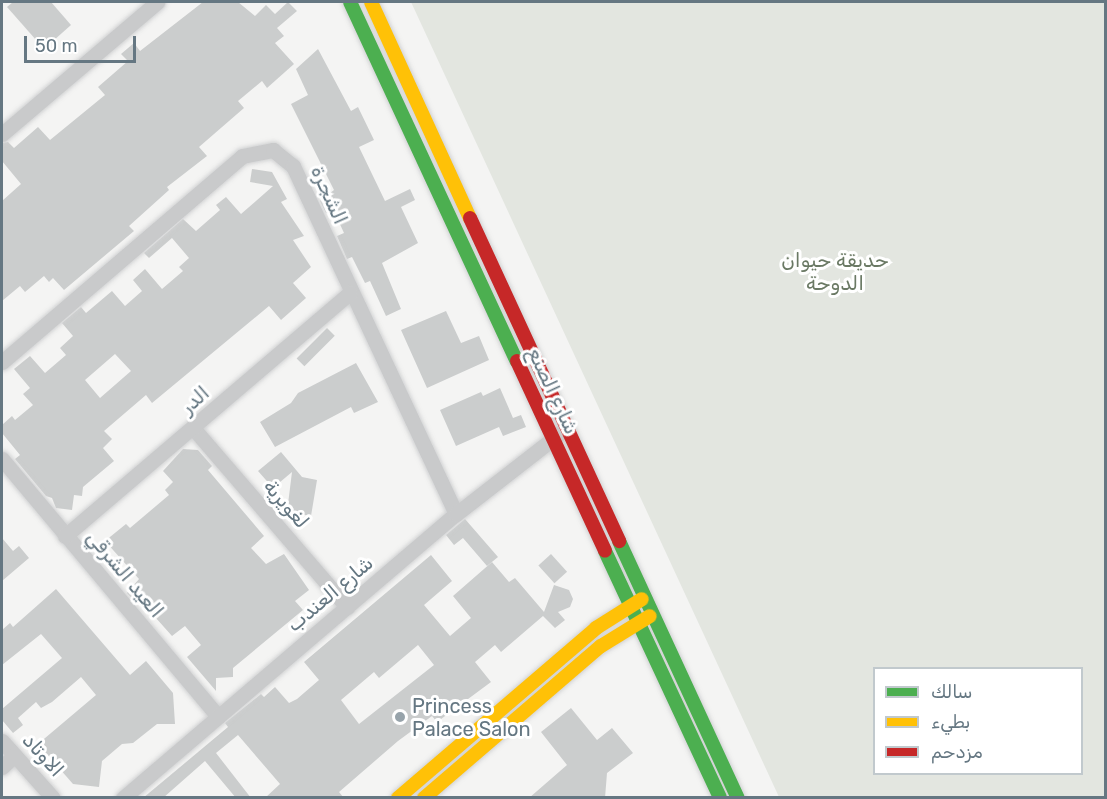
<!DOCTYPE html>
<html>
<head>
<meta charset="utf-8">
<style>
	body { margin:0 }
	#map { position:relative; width:1107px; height:799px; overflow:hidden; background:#f4f4f3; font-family:Rubik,Cairo,sans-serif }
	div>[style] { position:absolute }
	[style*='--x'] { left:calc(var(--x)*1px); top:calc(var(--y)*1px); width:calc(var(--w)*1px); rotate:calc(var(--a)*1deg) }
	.green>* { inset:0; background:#e3e6e0 }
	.building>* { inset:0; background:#cbcdcd; transform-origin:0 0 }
	.roads { filter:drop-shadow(0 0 2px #d1d2d3) drop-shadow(0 0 2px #d1d2d3) }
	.street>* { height:15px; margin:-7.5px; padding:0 7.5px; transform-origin:7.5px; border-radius:7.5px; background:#c9cacb }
	.fast>* { height:14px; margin:-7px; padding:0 7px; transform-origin:7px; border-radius:7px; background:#4caf50 }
	.slow>* { height:14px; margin:-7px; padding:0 7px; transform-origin:7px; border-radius:7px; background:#ffc107 }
	.jam>* { height:14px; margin:-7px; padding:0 7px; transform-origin:7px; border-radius:7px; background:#c62828 }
	.dots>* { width:16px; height:16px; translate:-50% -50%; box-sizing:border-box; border:3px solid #fff; border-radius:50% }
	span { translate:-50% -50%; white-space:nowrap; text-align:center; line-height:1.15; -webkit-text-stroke:6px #fff; paint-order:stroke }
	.street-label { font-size:20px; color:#657782 }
	.park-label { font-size:20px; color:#6a7964 }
	.poi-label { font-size:20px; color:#657782 }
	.left { translate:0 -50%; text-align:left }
	.frame { position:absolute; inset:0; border:3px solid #657782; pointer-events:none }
	.legend { position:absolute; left:873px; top:667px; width:210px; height:108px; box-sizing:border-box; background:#fff; border:2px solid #c1c9cd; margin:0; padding:8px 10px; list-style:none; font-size:18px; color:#657782 }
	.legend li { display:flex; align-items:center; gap:12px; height:30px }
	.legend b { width:30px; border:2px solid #c1c9cd }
	.scale { position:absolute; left:24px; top:36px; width:112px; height:27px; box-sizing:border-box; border:3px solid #657782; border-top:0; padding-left:8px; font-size:18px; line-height:21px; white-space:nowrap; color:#657782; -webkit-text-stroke:4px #fff; paint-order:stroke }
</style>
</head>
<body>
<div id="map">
	<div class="green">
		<div style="clip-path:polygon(evenodd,411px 2px,1105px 2px,1105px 797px,779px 797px,411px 2px,874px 668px,1082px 668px,1082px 774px,874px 774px,874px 668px)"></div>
	</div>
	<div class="building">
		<div style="clip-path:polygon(13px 2px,51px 2px,71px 25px,44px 49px,7px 7px)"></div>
		<div style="clip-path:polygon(203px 2px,238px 2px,255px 16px,266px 5px,275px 14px,288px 2px,297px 11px,277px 28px,284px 36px,275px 43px,294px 64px,267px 88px,262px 81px,238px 101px,244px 108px,199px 147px,207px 156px,167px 187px,169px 190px,129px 226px,134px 231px,64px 290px,53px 278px,49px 282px,44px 276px,25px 292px,20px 286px,2px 301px,2px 201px,21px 184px,2px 161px,2px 143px,8px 142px,14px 148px,38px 127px,50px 140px,105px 95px,98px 87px,128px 61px,121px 54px,134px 43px,140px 51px)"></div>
		<div style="clip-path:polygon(318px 49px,351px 111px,358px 107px,374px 140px,359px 147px,385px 201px,410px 189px,415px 200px,401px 207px,418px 243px,382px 263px,401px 309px,386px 316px,370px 281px,365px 283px,352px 257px,347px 259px,337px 236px,344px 233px,333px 209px,326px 213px,320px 201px,334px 190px,291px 104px,308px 95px,296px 69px)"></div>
		<div style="clip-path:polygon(evenodd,252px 169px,272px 172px,287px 199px,281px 202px,304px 236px,293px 240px,311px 267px,293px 283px,306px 298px,281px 320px,269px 306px,152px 403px,146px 395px,104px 431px,112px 439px,103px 448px,114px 461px,83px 487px,82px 496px,74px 495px,72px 510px,56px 508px,52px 498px,46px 496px,15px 459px,20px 455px,2px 433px,2px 425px,12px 416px,15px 420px,33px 405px,23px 394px,30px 388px,14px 369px,30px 356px,45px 373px,66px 355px,60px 348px,73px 336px,62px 323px,81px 307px,86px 313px,112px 291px,125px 306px,142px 291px,133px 280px,145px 269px,162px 289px,183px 271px,179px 267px,189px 258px,172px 238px,149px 258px,144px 253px,183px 219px,196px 231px,220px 210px,216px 205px,226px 197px,241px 214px,273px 186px,250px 182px,252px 169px,115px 354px,131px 371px,100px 398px,85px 380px,115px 354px)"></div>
		<div style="clip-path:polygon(446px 311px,461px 343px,479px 336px,489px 360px,427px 388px,401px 330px)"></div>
		<div style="left:327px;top:328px;width:11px;height:43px;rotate:45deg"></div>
		<div style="clip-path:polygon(356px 363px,378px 402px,354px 413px,351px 407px,275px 447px,260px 422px,291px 403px,298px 393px)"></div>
		<div style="clip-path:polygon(500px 388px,513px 418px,521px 415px,526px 427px,503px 436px,499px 427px,456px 446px,440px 410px,481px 392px,483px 396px)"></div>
		<div style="clip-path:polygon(183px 449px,198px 450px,212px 466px,208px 470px,264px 536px,251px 548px,266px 564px,284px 554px,309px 590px,295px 601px,303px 610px,233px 668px,233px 677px,216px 678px,216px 691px,187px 657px,201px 645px,185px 626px,172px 636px,139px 599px,135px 602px,127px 593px,139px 579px,105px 541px,126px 524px,130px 528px,169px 495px,165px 490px,173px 482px,163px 471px)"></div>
		<div style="clip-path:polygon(281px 452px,302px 477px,317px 480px,311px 516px,287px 512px,292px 472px,273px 488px,258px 471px)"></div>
		<div style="clip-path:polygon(465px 519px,498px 557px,487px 566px,463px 538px,454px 545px,446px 535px)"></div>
		<div style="clip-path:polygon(2px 538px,13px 551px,19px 546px,29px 558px,2px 581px)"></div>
		<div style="left:551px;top:554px;width:24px;height:17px;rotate:48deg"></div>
		<div style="clip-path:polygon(evenodd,431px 555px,452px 581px,424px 605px,450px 636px,471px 618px,453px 596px,492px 562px,509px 582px,515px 578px,544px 612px,554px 585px,569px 590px,573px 599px,570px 607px,558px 612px,565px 620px,555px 628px,543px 616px,501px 652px,495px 645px,475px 662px,491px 682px,437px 722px,432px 716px,398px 741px,339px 792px,344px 798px,265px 798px,280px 784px,238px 735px,216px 753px,251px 798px,236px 798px,205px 761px,163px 798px,143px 798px,228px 727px,225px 723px,261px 694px,264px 697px,275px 687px,289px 703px,297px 699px,319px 680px,304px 662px,431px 555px,418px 645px,434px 665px,359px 724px,341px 700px,374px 672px,379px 678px,418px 645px)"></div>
		<div style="clip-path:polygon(56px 589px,130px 675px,146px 661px,173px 693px,175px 724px,157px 724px,133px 743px,122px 744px,102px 761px,99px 787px,73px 784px,38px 744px,96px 695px,81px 677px,52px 702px,41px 708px,36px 702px,18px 718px,23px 725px,13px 733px,2px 720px,2px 709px,62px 658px,41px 634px,2px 665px,2px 630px,10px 623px,13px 627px)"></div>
		<div style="clip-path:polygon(571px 708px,597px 740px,612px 728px,633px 753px,607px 773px,605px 798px,529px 798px,567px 765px,541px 732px)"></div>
	</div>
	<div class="roads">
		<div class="street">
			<div style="--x:2;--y:134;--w:204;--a:-40.4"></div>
			<div style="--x:2;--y:362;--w:316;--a:-40.6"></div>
			<div style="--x:242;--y:156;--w:32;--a:-11"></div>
			<div style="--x:273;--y:150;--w:26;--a:39"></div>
			<div style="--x:293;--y:166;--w:384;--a:64.9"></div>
			<div style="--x:194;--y:429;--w:235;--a:49.3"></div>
			<div style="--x:2;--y:459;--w:336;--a:50"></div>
			<div style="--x:65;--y:536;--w:375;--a:-40.5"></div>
			<div style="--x:2;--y:741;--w:76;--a:48.2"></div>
			<div style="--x:2;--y:767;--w:16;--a:-43"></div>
			<div style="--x:123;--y:798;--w:438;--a:-40.5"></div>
			<div style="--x:456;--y:514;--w:132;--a:-37.9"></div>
		</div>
		<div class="fast">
			<div style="--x:350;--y:2;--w:396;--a:65.1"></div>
			<div style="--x:619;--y:541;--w:283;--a:65.2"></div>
			<div style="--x:605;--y:551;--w:272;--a:65"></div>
		</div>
		<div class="slow">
			<div style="--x:371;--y:2;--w:238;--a:65.4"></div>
			<div style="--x:398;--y:798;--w:261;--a:-40.6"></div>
			<div style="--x:596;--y:628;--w:54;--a:-32.2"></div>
			<div style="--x:424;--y:798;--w:233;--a:-40.7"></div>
			<div style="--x:601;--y:646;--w:57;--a:-31.5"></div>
		</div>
		<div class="jam">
			<div style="--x:470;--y:218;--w:356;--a:65.2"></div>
			<div style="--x:517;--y:361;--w:209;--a:65.1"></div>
		</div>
	</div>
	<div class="dots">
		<div style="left:400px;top:717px;background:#97a3aa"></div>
	</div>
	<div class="street-label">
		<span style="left:329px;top:195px;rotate:66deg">الشجرة</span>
		<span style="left:553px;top:391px;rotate:65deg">شارع الصنع</span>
		<span style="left:195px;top:400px;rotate:-41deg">الدر</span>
		<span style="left:286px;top:504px;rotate:49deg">لغويرية</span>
		<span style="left:125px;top:574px;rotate:50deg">العيد الشرقي</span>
		<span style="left:330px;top:594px;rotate:-40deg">شارع العندب</span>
		<span style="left:43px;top:755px;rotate:48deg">الاوتاد</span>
	</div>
	<div class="park-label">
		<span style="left:835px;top:272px">حديقة حيوان<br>الدوحة</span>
	</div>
	<div class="poi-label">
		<span class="left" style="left:412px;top:718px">Princess<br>Palace Salon</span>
	</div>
	<div class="frame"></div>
	<ul class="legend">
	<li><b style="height:8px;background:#4caf50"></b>سالك</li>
	<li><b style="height:8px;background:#ffc107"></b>بطيء</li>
	<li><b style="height:8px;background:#c62828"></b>مزدحم</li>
	</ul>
	<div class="scale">50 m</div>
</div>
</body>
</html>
